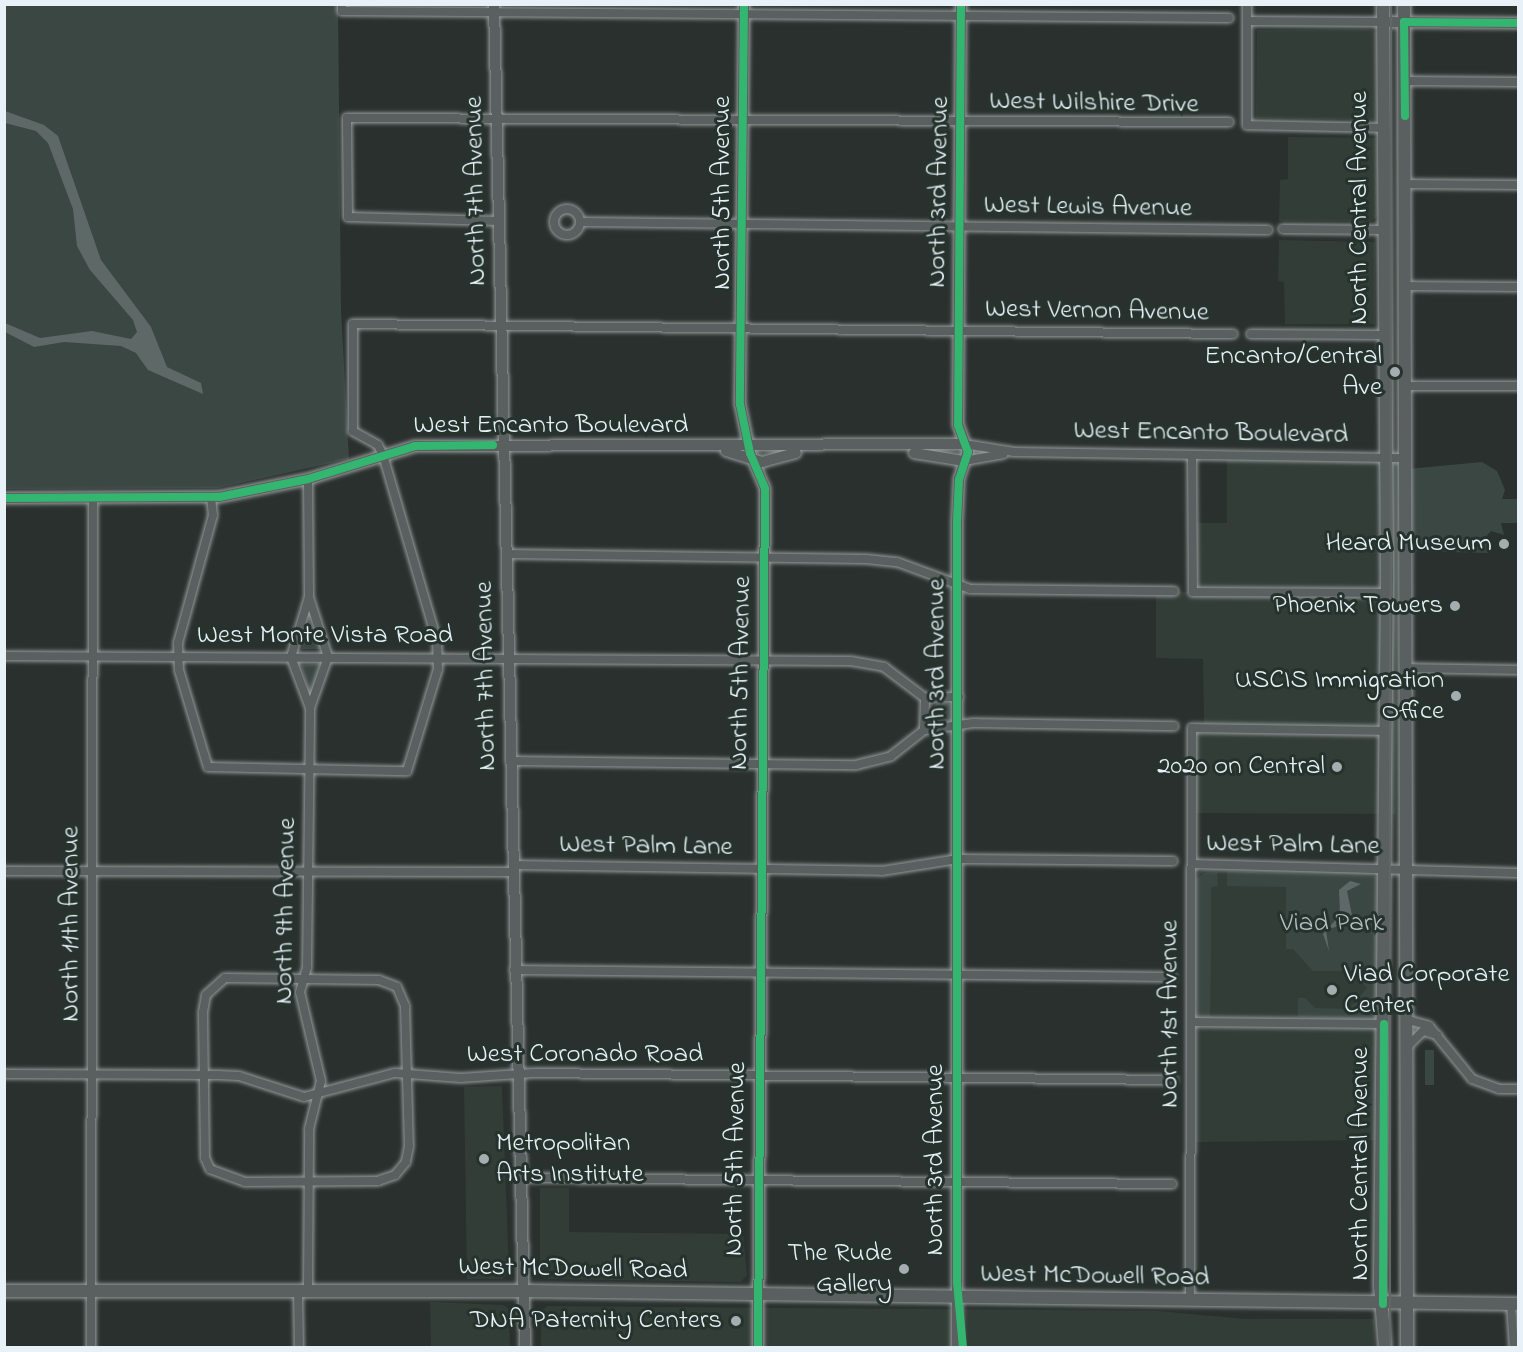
<!DOCTYPE html>
<html>
<head>
<meta charset="utf-8">
<style>
	body { margin:0 }
	#map { position:relative; width:1523px; height:1352px; overflow:hidden; background:#29302d; font-family:"Indie Flower",sans-serif }
	div>[style] { position:absolute }
	[style*='--x'] { left:calc(var(--x)*1px); top:calc(var(--y)*1px); width:calc(var(--w)*1px); rotate:calc(var(--a)*1deg) }
	.built>* { inset:0; background:#323d38 }
	.green>* { inset:0; background:#3b4743; transform-origin:0 0 }
	.round { border-radius:50% }
	.water>* { inset:0; background:#5e6967 }
	.roads { filter:drop-shadow(0 0 2px #959a9a) drop-shadow(0 0 2px #959a9a) }
	.street>* { height:8px; margin:-4px; padding:0 4px; transform-origin:4px; border-radius:4px; background:#5a6060 }
	.street>.ring { margin:-4px; padding:0; box-sizing:content-box; background:none; border:8px solid #5a6060; border-radius:50% }
	.secondary>* { height:10px; margin:-5px; padding:0 5px; transform-origin:5px; border-radius:5px; background:#5a6060 }
	.primary>* { height:12px; margin:-6px; padding:0 6px; transform-origin:6px; border-radius:6px; background:#5a6060 }
	.tram>* { height:1.5px; margin:-0.75px; padding:0 0.75px; transform-origin:0.75px; border-radius:0.75px; background:#626665 }
	.cycleway>* { height:8px; margin:-4px; padding:0 4px; transform-origin:4px; border-radius:4px; background:#33b770 }
	.dots>* { width:16px; height:16px; translate:-50% -50%; box-sizing:border-box; border:3px solid #26332d; border-radius:50% }
	span { translate:-50% -50%; white-space:nowrap; text-align:center; line-height:1.15; -webkit-text-stroke:6px #26332d; paint-order:stroke }
	.street-label { font-size:27px; color:#e8f1f8 }
	.poi-label { font-size:27px; color:#e8f1f8 }
	.right { translate:-100% -50%; text-align:right }
	.left { translate:0 -50%; text-align:left }
	.park-label { font-size:27px; color:#b5bfc3 }
	.frame { position:absolute; inset:0; border:6px solid #e8f1f8; pointer-events:none }
</style>
</head>
<body>
<div id="map">
	<div class="built">
		<div style="clip-path:polygon(1368px 29px,1379px 33px,1380px 120px,1256px 118px,1257px 30px)"></div>
		<div style="clip-path:polygon(1288px 137px,1377px 138px,1378px 216px,1371px 221px,1279px 221px,1280px 180px,1288px 179px)"></div>
		<div style="clip-path:polygon(1279px 240px,1375px 242px,1375px 324px,1285px 324px,1284px 282px,1278px 281px)"></div>
		<div style="clip-path:polygon(1227px 456px,1399px 458px,1396px 814px,1191px 813px,1192px 728px,1204px 727px,1203px 659px,1156px 658px,1156px 591px,1193px 592px,1193px 523px,1227px 523px)"></div>
		<div style="clip-path:polygon(1207px 869px,1341px 871px,1370px 873px,1379px 881px,1379px 1140px,1196px 1142px,1195px 881px,1199px 872px)"></div>
		<div style="clip-path:polygon(502px 1086px,509px 1272px,502px 1279px,467px 1279px,464px 1087px)"></div>
		<div style="clip-path:polygon(540px 1188px,569px 1188px,569px 1232px,743px 1234px,747px 1275px,741px 1282px,548px 1279px,540px 1273px)"></div>
		<div style="clip-path:polygon(430px 1302px,504px 1305px,509px 1309px,510px 1347px,431px 1347px)"></div>
		<div style="clip-path:polygon(547px 1306px,1158px 1311px,1245px 1319px,1374px 1319px,1375px 1347px,541px 1348px,541px 1311px)"></div>
	</div>
	<div class="green">
		<div style="clip-path:polygon(5px 5px,338px 5px,341px 310px,349px 459px,218px 488px,5px 489px)"></div>
		<div style="clip-path:polygon(1482px 462px,1497px 471px,1505px 490px,1502px 499px,1518px 499px,1518px 523px,1501px 523px,1504px 535px,1491px 531px,1484px 539px,1492px 553px,1405px 551px,1407px 469px)"></div>
		<div style="clip-path:polygon(310px 618px,320px 643px,320px 649px,302px 649px)"></div>
		<div style="clip-path:polygon(320px 664px,312px 694px,310px 694px,301px 665px)"></div>
		<div class="round" style="left:931px;top:702px;width:24px;height:24px"></div>
		<div style="clip-path:polygon(1227px 871px,1378px 877px,1379px 1020px,1298px 1017px,1298px 998px,1305px 998px,1315px 1008px,1349px 1009px,1367px 988px,1350px 971px,1313px 971px,1293px 949px,1286px 949px,1286px 887px,1227px 886px)"></div>
		<div style="clip-path:polygon(1217px 872px,1218px 886px,1211px 887px,1211px 952px,1210px 1016px,1217px 1021px,1197px 1018px,1197px 879px,1204px 873px)"></div>
		<div style="left:1425px;top:1050px;width:9px;height:35px"></div>
	</div>
	<div class="water">
		<div style="clip-path:polygon(5px 111px,44px 125px,58px 136px,101px 260px,151px 327px,167px 367px,201px 383px,203px 394px,148px 370px,136px 353px,121px 346px,64px 342px,34px 347px,5px 332px,5px 323px,40px 338px,92px 331px,131px 339px,137px 332px,133px 320px,90px 270px,77px 246px,73px 209px,48px 143px,36px 131px,5px 123px)"></div>
		<div style="clip-path:polygon(1350px 881px,1361px 884px,1347px 891px,1352px 915px,1342px 925px,1326px 930px,1329px 951px,1323px 934px,1340px 915px,1339px 890px)"></div>
	</div>
	<div class="roads">
		<div class="street">
			<div style="--x:342;--y:4;--w:7;--a:90"></div>
			<div style="--x:342;--y:11;--w:887;--a:0.45"></div>
			<div style="--x:1247;--y:4;--w:121;--a:90"></div>
			<div style="--x:1247;--y:125;--w:138;--a:1.2"></div>
			<div style="--x:1249;--y:21;--w:134;--a:0.4"></div>
			<div style="--x:1405;--y:81;--w:113;--a:0.5"></div>
			<div style="--x:1405;--y:184;--w:113;--a:0.5"></div>
			<div class="ring" style="left:554px;top:209px;width:18px;height:18px"></div>
			<div style="--x:499;--y:221;--w:151;--a:-178.5"></div>
			<div style="--x:348;--y:217;--w:99;--a:-90.6"></div>
			<div style="--x:347;--y:118;--w:882;--a:0.26"></div>
			<div style="--x:583;--y:222;--w:685;--a:0.67"></div>
			<div style="--x:1283;--y:229;--w:102;--a:0.6"></div>
			<div style="--x:1405;--y:286;--w:113;--a:0.5"></div>
			<div style="--x:1251;--y:334;--w:132;--a:0.4"></div>
			<div style="--x:1406;--y:386;--w:112;--a:0"></div>
			<div style="--x:964;--y:444;--w:51;--a:9.1"></div>
			<div style="--x:1014;--y:452;--w:393;--a:0.9"></div>
			<div style="--x:1192;--y:455;--w:137;--a:89.6"></div>
			<div style="--x:1193;--y:592;--w:194;--a:0.3"></div>
			<div style="--x:964;--y:461;--w:40;--a:-10"></div>
			<div style="--x:308;--y:479;--w:118;--a:89.5"></div>
			<div style="--x:309;--y:597;--w:63;--a:106.7"></div>
			<div style="--x:291;--y:657;--w:54;--a:69.6"></div>
			<div style="--x:211;--y:497;--w:18;--a:84"></div>
			<div style="--x:213;--y:515;--w:133;--a:105.3"></div>
			<div style="--x:178;--y:643;--w:27;--a:88"></div>
			<div style="--x:179;--y:670;--w:101;--a:73.4"></div>
			<div style="--x:208;--y:767;--w:199;--a:1.2"></div>
			<div style="--x:407;--y:771;--w:107;--a:-73.1"></div>
			<div style="--x:438;--y:669;--w:28;--a:-92"></div>
			<div style="--x:437;--y:641;--w:194;--a:-106.2"></div>
			<div style="--x:383;--y:455;--w:11;--a:-117"></div>
			<div style="--x:378;--y:445;--w:29;--a:-151"></div>
			<div style="--x:353;--y:431;--w:107;--a:-90"></div>
			<div style="--x:353;--y:324;--w:880;--a:0.65"></div>
			<div style="--x:506;--y:554;--w:360;--a:0.8"></div>
			<div style="--x:866;--y:559;--w:31;--a:6"></div>
			<div style="--x:897;--y:562;--w:78;--a:20.3"></div>
			<div style="--x:970;--y:589;--w:204;--a:0.6"></div>
			<div style="--x:4;--y:656;--w:847;--a:0.34"></div>
			<div style="--x:851;--y:661;--w:34;--a:10"></div>
			<div style="--x:884;--y:667;--w:51;--a:37.1"></div>
			<div style="--x:925;--y:698;--w:34;--a:-2"></div>
			<div style="--x:1404;--y:668;--w:114;--a:1"></div>
			<div style="--x:924;--y:730;--w:32;--a:-88"></div>
			<div style="--x:510;--y:761;--w:346;--a:0.7"></div>
			<div style="--x:856;--y:765;--w:36;--a:-14"></div>
			<div style="--x:891;--y:756;--w:42;--a:-38.2"></div>
			<div style="--x:924;--y:730;--w:50;--a:-8"></div>
			<div style="--x:974;--y:723;--w:200;--a:0.9"></div>
			<div style="--x:1192;--y:864;--w:326;--a:1.6"></div>
			<div style="--x:513;--y:865;--w:369;--a:0.9"></div>
			<div style="--x:882;--y:871;--w:77;--a:-9"></div>
			<div style="--x:958;--y:859;--w:215;--a:0.5"></div>
			<div style="--x:4;--y:871;--w:509;--a:0.11"></div>
			<div style="--x:514;--y:970;--w:658;--a:0.61"></div>
			<div style="--x:225;--y:978;--w:154;--a:0.7"></div>
			<div style="--x:379;--y:980;--w:19;--a:21"></div>
			<div style="--x:397;--y:987;--w:21;--a:67"></div>
			<div style="--x:405;--y:1006;--w:140;--a:88.4"></div>
			<div style="--x:409;--y:1146;--w:16;--a:101"></div>
			<div style="--x:406;--y:1162;--w:17;--a:130"></div>
			<div style="--x:395;--y:1175;--w:18;--a:161"></div>
			<div style="--x:378;--y:1181;--w:133;--a:179.6"></div>
			<div style="--x:245;--y:1182;--w:37;--a:-160"></div>
			<div style="--x:210;--y:1169;--w:12;--a:-114"></div>
			<div style="--x:205;--y:1158;--w:146;--a:-90.8"></div>
			<div style="--x:203;--y:1012;--w:17;--a:-80"></div>
			<div style="--x:206;--y:995;--w:25;--a:-42"></div>
			<div style="--x:1405;--y:1019;--w:25;--a:16"></div>
			<div style="--x:1429;--y:1026;--w:68;--a:50.9"></div>
			<div style="--x:1472;--y:1079;--w:29;--a:20"></div>
			<div style="--x:1499;--y:1089;--w:19;--a:0"></div>
			<div style="--x:1191;--y:1022;--w:193;--a:0.6"></div>
			<div style="--x:1408;--y:1046;--w:21;--a:-45"></div>
			<div style="--x:1423;--y:1031;--w:15;--a:16"></div>
			<div style="--x:4;--y:1074;--w:214;--a:0.3"></div>
			<div style="--x:218;--y:1075;--w:21;--a:3"></div>
			<div style="--x:239;--y:1076;--w:68;--a:17.9"></div>
			<div style="--x:304;--y:1097;--w:94;--a:-14.8"></div>
			<div style="--x:395;--y:1073;--w:66;--a:4.3"></div>
			<div style="--x:461;--y:1078;--w:73;--a:-3.9"></div>
			<div style="--x:534;--y:1073;--w:639;--a:0.63"></div>
			<div style="--x:522;--y:1178;--w:650;--a:0.53"></div>
			<div style="--x:298;--y:1291;--w:57;--a:89"></div>
			<div style="--x:308;--y:1291;--w:162;--a:-89.6"></div>
			<div style="--x:309;--y:1129;--w:49;--a:-76"></div>
			<div style="--x:321;--y:1081;--w:91;--a:-103.3"></div>
			<div style="--x:300;--y:992;--w:26;--a:-74"></div>
			<div style="--x:307;--y:967;--w:259;--a:-89.3"></div>
			<div style="--x:310;--y:708;--w:54;--a:-70.6"></div>
			<div style="--x:328;--y:657;--w:63;--a:-107.6"></div>
			<div style="--x:1190;--y:1301;--w:573;--a:-89.8"></div>
			<div style="--x:1192;--y:728;--w:194;--a:0.9"></div>
			<div style="--x:1511;--y:1304;--w:44;--a:86.1"></div>
			<div style="--x:91;--y:1348;--w:849;--a:-89.87"></div>
		</div>
		<div class="secondary">
			<div style="--x:494;--y:4;--w:1344;--a:88.68"></div>
			<div style="--x:744;--y:4;--w:400;--a:90.6"></div>
			<div style="--x:740;--y:404;--w:50;--a:78.5"></div>
			<div style="--x:750;--y:453;--w:39;--a:67"></div>
			<div style="--x:765;--y:489;--w:859;--a:90.47"></div>
			<div style="--x:1383;--y:22;--w:135;--a:0.4"></div>
			<div style="--x:726;--y:451;--w:38;--a:17"></div>
			<div style="--x:762;--y:462;--w:35;--a:-15"></div>
			<div style="--x:914;--y:453;--w:51;--a:9.1"></div>
			<div style="--x:4;--y:498;--w:215;--a:-0.3"></div>
			<div style="--x:219;--y:497;--w:91;--a:-11.4"></div>
			<div style="--x:308;--y:479;--w:112;--a:-17.1"></div>
			<div style="--x:415;--y:446;--w:549;--a:-0.21"></div>
			<div style="--x:957;--y:1348;--w:826;--a:-90"></div>
			<div style="--x:957;--y:522;--w:43;--a:-87.3"></div>
			<div style="--x:959;--y:479;--w:28;--a:-72"></div>
			<div style="--x:968;--y:452;--w:29;--a:-110"></div>
			<div style="--x:958;--y:425;--w:421;--a:-89.6"></div>
		</div>
		<div class="primary">
			<div style="--x:1383;--y:4;--w:574;--a:89.6"></div>
			<div style="--x:1387;--y:578;--w:708;--a:90.57"></div>
			<div style="--x:1380;--y:1286;--w:62;--a:85.4"></div>
			<div style="--x:1404;--y:4;--w:1344;--a:89.87"></div>
			<div style="--x:4;--y:1291;--w:521;--a:0"></div>
			<div style="--x:525;--y:1291;--w:993;--a:0.75"></div>
		</div>
	</div>
	<div class="tram">
		<div style="--x:1390;--y:1348;--w:1344;--a:-89.96"></div>
	</div>
	<div class="cycleway">
		<div style="--x:744;--y:4;--w:400;--a:90.6"></div>
		<div style="--x:740;--y:404;--w:50;--a:78.5"></div>
		<div style="--x:750;--y:453;--w:39;--a:67"></div>
		<div style="--x:765;--y:489;--w:859;--a:90.47"></div>
		<div style="--x:961;--y:4;--w:421;--a:90.4"></div>
		<div style="--x:958;--y:425;--w:29;--a:70"></div>
		<div style="--x:968;--y:452;--w:28;--a:108"></div>
		<div style="--x:959;--y:479;--w:43;--a:92.7"></div>
		<div style="--x:957;--y:522;--w:760;--a:90"></div>
		<div style="--x:957;--y:1282;--w:66;--a:84.8"></div>
		<div style="--x:1405;--y:116;--w:94;--a:-90.6"></div>
		<div style="--x:1404;--y:22;--w:114;--a:0.5"></div>
		<div style="--x:4;--y:498;--w:215;--a:-0.3"></div>
		<div style="--x:219;--y:497;--w:91;--a:-11.4"></div>
		<div style="--x:308;--y:479;--w:112;--a:-17.1"></div>
		<div style="--x:415;--y:446;--w:78;--a:-0.7"></div>
		<div style="--x:1383;--y:1304;--w:280;--a:-89.8"></div>
	</div>
	<div class="dots">
		<div style="left:1395px;top:372px;background:#a5adb1"></div>
		<div style="left:1504px;top:544px;background:#a5adb1"></div>
		<div style="left:1455px;top:606px;background:#a5adb1"></div>
		<div style="left:1456px;top:696px;background:#a5adb1"></div>
		<div style="left:1337px;top:767px;background:#a5adb1"></div>
		<div style="left:1332px;top:990px;background:#a5adb1"></div>
		<div style="left:484px;top:1159px;background:#a5adb1"></div>
		<div style="left:904px;top:1269px;background:#a5adb1"></div>
		<div style="left:736px;top:1321px;background:#a5adb1"></div>
	</div>
	<div class="street-label">
		<span style="left:1094px;top:103px;rotate:1deg">West Wilshire Drive</span>
		<span style="left:476px;top:191px;rotate:-91deg">North 7th Avenue</span>
		<span style="left:939px;top:192px;rotate:-89deg">North 3rd Avenue</span>
		<span style="left:723px;top:193px;rotate:-90deg">North 5th Avenue</span>
		<span style="left:1088px;top:207px;rotate:1deg">West Lewis Avenue</span>
		<span style="left:1360px;top:208px;rotate:-90deg">North Central Avenue</span>
		<span style="left:1097px;top:311px;rotate:1deg">West Vernon Avenue</span>
		<span style="left:551px;top:426px">West Encanto Boulevard</span>
		<span style="left:1211px;top:433px;rotate:1deg">West Encanto Boulevard</span>
		<span style="left:325px;top:636px">West Monte Vista Road</span>
		<span style="left:741px;top:673px;rotate:-89deg">North 5th Avenue</span>
		<span style="left:937px;top:674px;rotate:-90deg">North 3rd Avenue</span>
		<span style="left:486px;top:676px;rotate:-91deg">North 7th Avenue</span>
		<span style="left:1293px;top:845px;rotate:1deg">West Palm Lane</span>
		<span style="left:646px;top:846px;rotate:1deg">West Palm Lane</span>
		<span style="left:286px;top:911px;rotate:-89deg">North 9th Avenue</span>
		<span style="left:71px;top:924px;rotate:-90deg">North 11th Avenue</span>
		<span style="left:1170px;top:1014px;rotate:-90deg">North 1st Avenue</span>
		<span style="left:585px;top:1055px">West Coronado Road</span>
		<span style="left:736px;top:1159px;rotate:-89deg">North 5th Avenue</span>
		<span style="left:936px;top:1160px;rotate:-90deg">North 3rd Avenue</span>
		<span style="left:1361px;top:1164px;rotate:-90deg">North Central Avenue</span>
		<span style="left:573px;top:1269px;rotate:1deg">West McDowell Road</span>
		<span style="left:1095px;top:1276px;rotate:1deg">West McDowell Road</span>
	</div>
	<div class="poi-label">
		<span class="right" style="left:1382px;top:372px">Encanto/Central<br>Ave</span>
		<span class="right" style="left:1492px;top:544px">Heard Museum</span>
		<span class="right" style="left:1443px;top:606px">Phoenix Towers</span>
		<span class="right" style="left:1444px;top:696px">USCIS Immigration<br>Office</span>
		<span class="right" style="left:1325px;top:767px">2020 on Central</span>
		<span class="left" style="left:1344px;top:990px">Viad Corporate<br>Center</span>
		<span class="left" style="left:496px;top:1159px">Metropolitan<br>Arts Institute</span>
		<span class="right" style="left:892px;top:1269px">The Rude<br>Gallery</span>
		<span class="right" style="left:722px;top:1321px">DNA Paternity Centers</span>
	</div>
	<div class="park-label">
		<span style="left:1332px;top:924px">Viad Park</span>
	</div>
	<div class="frame"></div>
</div>
</body>
</html>
